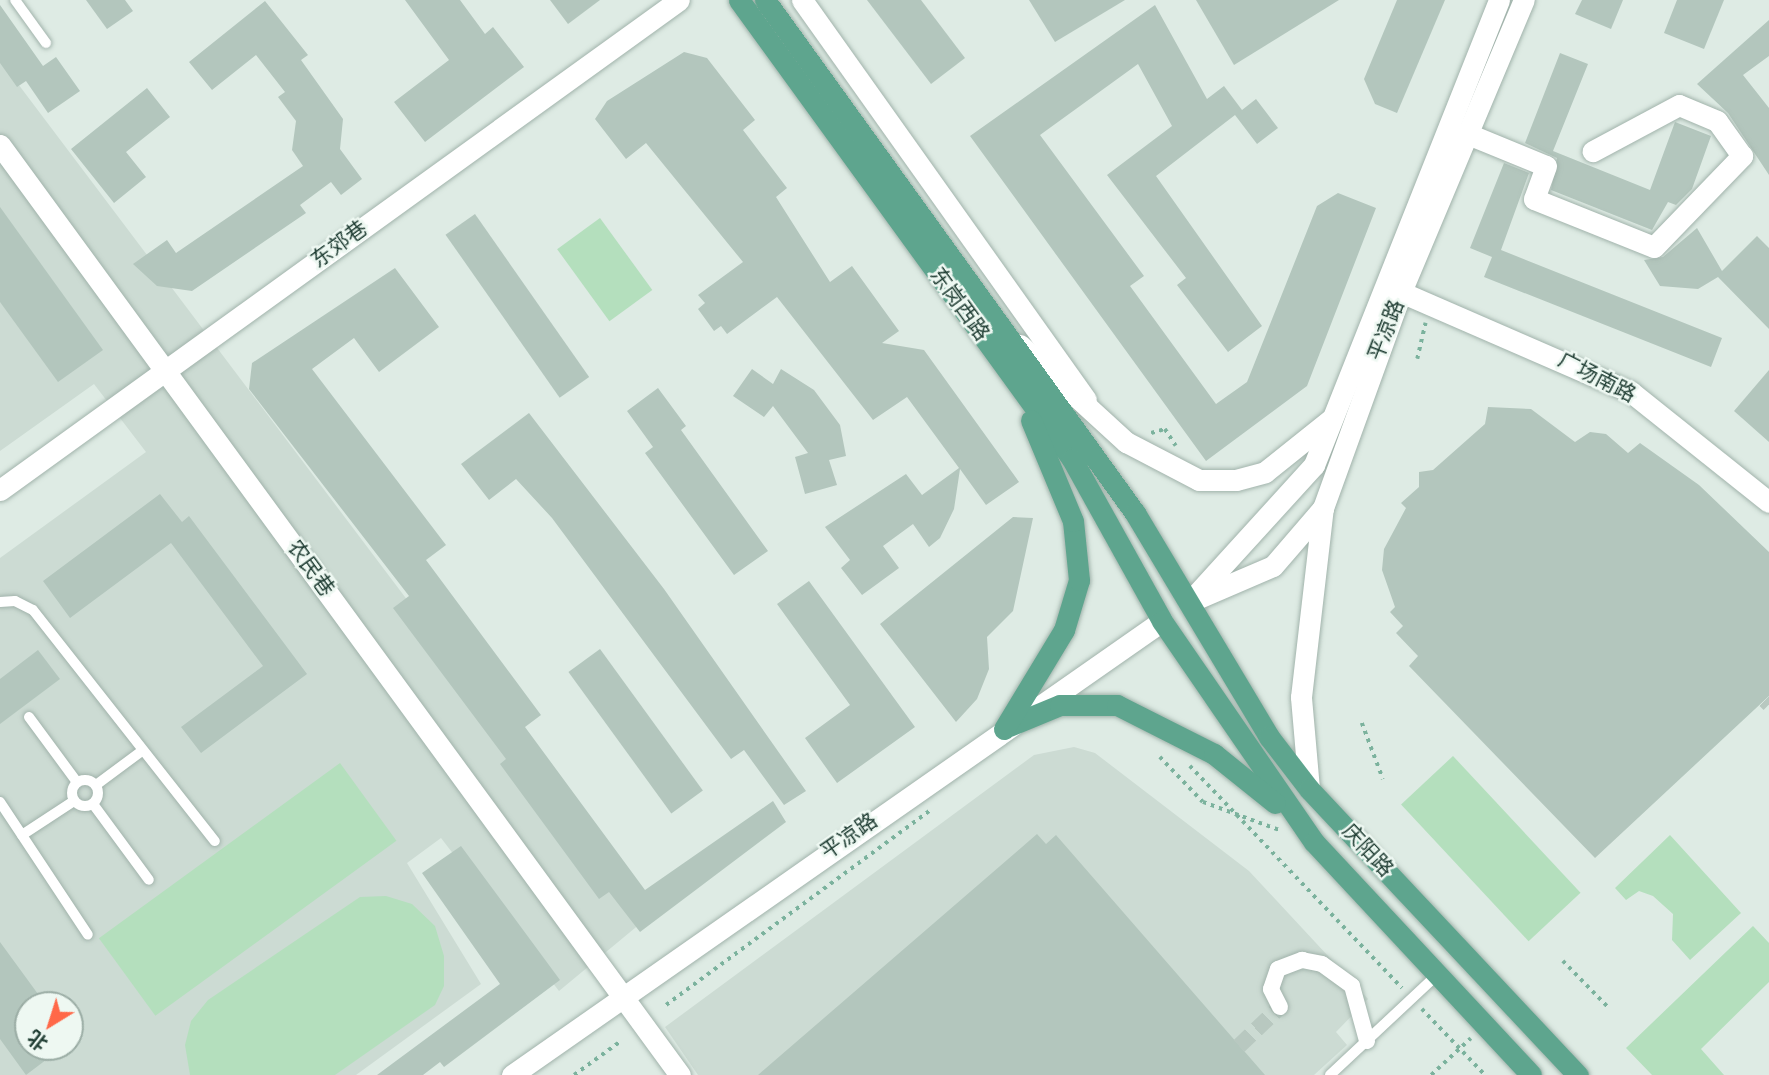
<!DOCTYPE html>
<html>
<head>
<meta charset="utf-8">
<style>
	body { margin:0 }
	#map { position:relative; width:1769px; height:1075px; overflow:hidden; background:#deebe4; font-family:"Public Sans","Noto Sans SC",sans-serif }
	div>[style] { position:absolute }
	[style*='--x'] { left:calc(var(--x)*1px); top:calc(var(--y)*1px); width:calc(var(--w)*1px); rotate:calc(var(--a)*1deg) }
	.built>* { inset:0; background:#ccdbd3 }
	.green>* { inset:0; background:#b4dfbd; transform-origin:0 0 }
	.building>* { inset:0; background:#b3c6bd; transform-origin:0 0 }
	.pedestrian-tunnel>* { height:16px; margin-top:-8px; transform-origin:0; background:repeating-linear-gradient(90deg,#b8c8c0 0 16px,transparent 0 24px) }
	.path>* { height:3.5px; margin-top:-1.75px; transform-origin:0; background:repeating-linear-gradient(90deg,#7bb29d 0 3.5px,transparent 0 8.5px) }
	.roads { filter:drop-shadow(0 0 2px #a1b3ab) drop-shadow(0 0 2px #a1b3ab) }
	.service>* { height:10px; margin:-5px; padding:0 5px; transform-origin:5px; border-radius:5px; background:#fff }
	.service>.ring { margin:-5px; padding:0; box-sizing:content-box; background:none; border:10px solid #fff; border-radius:50% }
	.pedestrian>* { height:16px; margin:-8px; padding:0 8px; transform-origin:8px; border-radius:8px; background:#fff }
	.minor>* { height:21px; margin:-10.5px; padding:0 10.5px; transform-origin:10.5px; border-radius:10.5px; background:#fff }
	.tertiary>* { height:21px; margin:-10.5px; padding:0 10.5px; transform-origin:10.5px; border-radius:10.5px; background:#fff }
	.secondary>* { height:21px; margin:-10.5px; padding:0 10.5px; transform-origin:10.5px; border-radius:10.5px; background:#fff }
	.primary>* { height:21px; margin:-10.5px; padding:0 10.5px; transform-origin:10.5px; border-radius:10.5px; background:#5ea58e }
	span { translate:-50% -50%; white-space:nowrap; text-align:center; line-height:1.15; -webkit-text-stroke:5px #eef8f2; paint-order:stroke }
	.street-label { font-size:21px; color:#1e3c32 }
	.north { position:absolute; left:14px; top:991px; width:70px; height:70px; box-sizing:border-box; background:#eef8f2; border:2px solid #9bada5; border-radius:50%; rotate:218deg; font-size:19px; font-weight:700; line-height:28px; text-align:center; color:#1e3c32 }
	.north::after { content:''; display:block; margin:auto; width:24px; height:32px; background:#ff6848; clip-path:polygon(50% 0,100% 100%,50% 72%,0 100%) }
</style>
</head>
<body>
<div id="map">
	<div class="built">
		<div style="clip-path:polygon(evenodd,0 60px,647px 918px,559px 991px,441px 838px,407px 863px,481px 984px,356px 1075px,0 1075px,0 558px,146px 452px,94px 384px,0 451px,0 60px,28px 1005px,70px 1005px,70px 1047px,28px 1047px,28px 1005px)"></div>
		<div style="clip-path:polygon(1074px 747px,1095px 753px,1249px 871px,1368px 999px,1336px 1032px,1347px 1045px,1314px 1075px,698px 1075px,665px 1027px,1034px 755px)"></div>
	</div>
	<div class="green">
		<div style="left:600px;top:218px;width:89px;height:53px;rotate:54deg"></div>
		<div style="left:1453px;top:756px;width:187px;height:71px;rotate:47deg"></div>
		<div style="left:340px;top:763px;width:96px;height:298px;rotate:54deg"></div>
		<div style="clip-path:polygon(1670px 835px,1741px 913px,1690px 960px,1672px 940px,1673px 914px,1653px 896px,1639px 891px,1626px 900px,1615px 888px)"></div>
		<div style="clip-path:polygon(386px 896px,412px 904px,435px 926px,444px 956px,444px 986px,435px 1005px,335px 1075px,190px 1075px,185px 1045px,191px 1021px,208px 1000px,360px 897px)"></div>
		<div style="clip-path:polygon(1753px 926px,1769px 943px,1769px 982px,1701px 1049px,1724px 1075px,1652px 1075px,1626px 1048px)"></div>
	</div>
	<div class="building">
		<div style="clip-path:polygon(86px 0,125px 0,133px 11px,107px 29px)"></div>
		<div style="clip-path:polygon(405px 0,460px 0,485px 34px,493px 27px,524px 67px,425px 142px,394px 102px,449px 60px)"></div>
		<div style="clip-path:polygon(550px 0,600px 0,568px 24px)"></div>
		<div style="clip-path:polygon(867px 0,921px 0,965px 58px,931px 84px)"></div>
		<div style="clip-path:polygon(1029px 0,1125px 0,1055px 42px)"></div>
		<div style="clip-path:polygon(1196px 0,1339px 0,1234px 65px)"></div>
		<div style="clip-path:polygon(1397px 0,1445px 0,1397px 113px,1375px 104px,1364px 79px)"></div>
		<div style="clip-path:polygon(1582px 0,1623px 0,1611px 29px,1575px 14px)"></div>
		<div style="clip-path:polygon(1677px 0,1724px 0,1704px 49px,1664px 33px)"></div>
		<div style="clip-path:polygon(265px 1px,308px 55px,301px 60px,343px 119px,340px 149px,362px 179px,341px 195px,331px 182px,300px 205px,306px 213px,192px 291px,157px 286px,133px 264px,167px 240px,176px 253px,303px 166px,292px 150px,296px 121px,278px 97px,285px 92px,256px 55px,212px 90px,189px 62px)"></div>
		<div style="clip-path:polygon(0 5px,43px 66px,56px 57px,80px 91px,48px 113px,26px 81px,17px 87px,0 63px)"></div>
		<div style="clip-path:polygon(1155px 5px,1207px 99px,1224px 86px,1242px 110px,1256px 99px,1278px 128px,1257px 144px,1235px 115px,1156px 176px,1262px 326px,1228px 352px,1177px 285px,1186px 278px,1107px 175px,1172px 126px,1138px 64px,1040px 135px,1144px 276px,1130px 286px,1216px 404px,1247px 382px,1317px 206px,1338px 193px,1376px 208px,1307px 386px,1206px 461px,970px 136px)"></div>
		<div style="clip-path:polygon(1769px 20px,1769px 56px,1743px 75px,1769px 108px,1769px 175px,1728px 113px,1697px 84px)"></div>
		<div style="clip-path:polygon(684px 52px,707px 58px,755px 120px,743px 130px,787px 188px,776px 197px,830px 282px,852px 266px,899px 331px,882px 343px,924px 350px,1019px 482px,986px 505px,960px 469px,954px 509px,940px 538px,929px 547px,913px 524px,883px 546px,899px 568px,862px 595px,841px 568px,850px 560px,825px 527px,906px 474px,922px 495px,959px 468px,907px 397px,873px 420px,777px 297px,727px 334px,721px 326px,714px 331px,698px 309px,705px 303px,698px 295px,743px 262px,646px 143px,626px 159px,595px 119px,607px 101px)"></div>
		<div style="clip-path:polygon(1560px 53px,1588px 64px,1553px 151px,1650px 190px,1675px 122px,1711px 136px,1692px 189px,1676px 205px,1668px 202px,1652px 230px,1551px 190px,1557px 158px,1525px 143px)"></div>
		<div style="clip-path:polygon(147px 88px,170px 117px,126px 152px,146px 177px,114px 203px,71px 149px)"></div>
		<div style="clip-path:polygon(1504px 163px,1529px 173px,1501px 250px,1722px 338px,1711px 367px,1484px 277px,1492px 257px,1470px 248px)"></div>
		<div style="clip-path:polygon(0 207px,103px 350px,58px 382px,0 302px)"></div>
		<div style="left:475px;top:214px;width:199px;height:36px;rotate:55deg"></div>
		<div style="clip-path:polygon(1697px 228px,1722px 271px,1757px 236px,1769px 248px,1769px 329px,1718px 277px,1698px 289px,1660px 286px,1644px 260px,1663px 257px)"></div>
		<div style="clip-path:polygon(395px 268px,439px 327px,379px 372px,354px 338px,312px 369px,446px 545px,426px 560px,541px 715px,525px 727px,645px 890px,773px 801px,786px 822px,640px 932px,609px 892px,599px 899px,500px 764px,506px 759px,393px 608px,409px 596px,249px 389px,252px 363px)"></div>
		<div style="clip-path:polygon(752px 369px,773px 384px,781px 369px,814px 390px,840px 425px,846px 456px,829px 460px,837px 485px,805px 494px,795px 457px,808px 453px,773px 406px,764px 417px,733px 396px)"></div>
		<div style="clip-path:polygon(1769px 370px,1769px 442px,1734px 411px)"></div>
		<div style="clip-path:polygon(658px 388px,686px 426px,681px 430px,768px 551px,734px 575px,645px 453px,653px 447px,627px 411px)"></div>
		<div style="clip-path:polygon(1488px 407px,1531px 409px,1575px 442px,1590px 432px,1606px 434px,1628px 453px,1640px 443px,1699px 485px,1769px 552px,1769px 696px,1595px 858px,1409px 666px,1418px 656px,1396px 633px,1403px 626px,1390px 612px,1395px 607px,1382px 570px,1384px 549px,1406px 508px,1401px 503px,1419px 487px,1419px 472px,1433px 470px,1485px 424px)"></div>
		<div style="clip-path:polygon(529px 413px,664px 589px,806px 791px,784px 805px,744px 750px,731px 759px,552px 518px,516px 479px,489px 500px,461px 464px)"></div>
		<div style="clip-path:polygon(160px 494px,182px 522px,189px 516px,307px 674px,201px 753px,181px 727px,263px 666px,171px 543px,70px 618px,43px 581px)"></div>
		<div style="clip-path:polygon(1013px 517px,1033px 518px,1013px 611px,987px 637px,989px 669px,977px 699px,956px 722px,880px 624px)"></div>
		<div style="clip-path:polygon(809px 581px,915px 727px,837px 783px,805px 738px,850px 705px,777px 604px)"></div>
		<div style="left:600px;top:649px;width:175px;height:39px;rotate:54deg"></div>
		<div style="clip-path:polygon(38px 650px,60px 679px,0 724px,0 679px)"></div>
		<div style="clip-path:polygon(1037px 834px,1046px 844px,1056px 835px,1265px 1075px,758px 1075px)"></div>
		<div style="clip-path:polygon(461px 846px,560px 980px,444px 1067px,440px 1062px,423px 1075px,377px 1075px,500px 984px,422px 873px)"></div>
		<div style="clip-path:polygon(0 942px,46px 1005px,28px 1005px,28px 1047px,63px 1047px,26px 1075px,0 1039px)"></div>
	</div>
	<div class="pedestrian-tunnel">
		<div style="--x:1765;--y:700;--w:6;--a:45"></div>
		<div style="--x:1239;--y:1046;--w:57;--a:-43.6"></div>
	</div>
	<div class="path">
		<div style="--x:1417;--y:359;--w:37;--a:-77"></div>
		<div style="--x:1151;--y:433;--w:15;--a:-16"></div>
		<div style="--x:1165;--y:429;--w:20;--a:57"></div>
		<div style="--x:1362;--y:723;--w:60;--a:69.4"></div>
		<div style="--x:1160;--y:757;--w:62;--a:46.3"></div>
		<div style="--x:1203;--y:802;--w:84;--a:20.2"></div>
		<div style="--x:1190;--y:766;--w:307;--a:46.3"></div>
		<div style="--x:1563;--y:961;--w:67;--a:45.6"></div>
		<div style="--x:666;--y:1005;--w:330;--a:-36.4"></div>
		<div style="--x:1422;--y:1009;--w:91;--a:46.3"></div>
		<div style="--x:574;--y:1075;--w:58;--a:-35.9"></div>
		<div style="--x:1431;--y:1075;--w:54;--a:-42.8"></div>
	</div>
	<div class="roads">
		<div class="service">
			<div style="--x:15;--y:0;--w:53;--a:54.2"></div>
			<div style="--x:0;--y:602;--w:15;--a:-4"></div>
			<div style="--x:15;--y:601;--w:20;--a:27"></div>
			<div style="--x:33;--y:610;--w:294;--a:51.8"></div>
			<div style="--x:29;--y:717;--w:81;--a:53.6"></div>
			<div class="ring" style="left:72px;top:780px;width:16px;height:16px"></div>
			<div style="--x:96;--y:785;--w:57;--a:-36.5"></div>
			<div style="--x:0;--y:802;--w:159;--a:56.5"></div>
			<div style="--x:93;--y:804;--w:94;--a:53.6"></div>
			<div style="--x:22;--y:835;--w:62;--a:-33.2"></div>
			<div style="--x:1330;--y:1075;--w:146;--a:-43.1"></div>
		</div>
		<div class="pedestrian">
			<div style="--x:1280;--y:1007;--w:20;--a:-117"></div>
			<div style="--x:1271;--y:989;--w:21;--a:-71"></div>
			<div style="--x:1278;--y:969;--w:26;--a:-21"></div>
			<div style="--x:1302;--y:960;--w:20;--a:11"></div>
			<div style="--x:1322;--y:964;--w:37;--a:36"></div>
			<div style="--x:1352;--y:986;--w:57;--a:74.7"></div>
		</div>
		<div class="minor">
			<div style="--x:802;--y:0;--w:490;--a:54.6"></div>
			<div style="--x:1468;--y:134;--w:84;--a:22.3"></div>
			<div style="--x:1546;--y:166;--w:35;--a:110"></div>
			<div style="--x:1534;--y:199;--w:129;--a:21.8"></div>
			<div style="--x:1654;--y:247;--w:127;--a:-46"></div>
			<div style="--x:1742;--y:156;--w:43;--a:-125.5"></div>
			<div style="--x:1717;--y:121;--w:41;--a:-157.2"></div>
			<div style="--x:1679;--y:105;--w:98;--a:151.9"></div>
		</div>
		<div class="tertiary">
			<div style="--x:0;--y:145;--w:1152;--a:53.83"></div>
			<div style="--x:1401;--y:292;--w:251;--a:23.5"></div>
			<div style="--x:1631;--y:392;--w:176;--a:38.6"></div>
			<div style="--x:1020;--y:345;--w:144;--a:42.5"></div>
			<div style="--x:1126;--y:442;--w:82;--a:27.5"></div>
			<div style="--x:1199;--y:480;--w:37;--a:0"></div>
			<div style="--x:1236;--y:480;--w:30;--a:-15"></div>
			<div style="--x:1265;--y:472;--w:83;--a:-38.7"></div>
			<div style="--x:0;--y:490;--w:837;--a:-35.82"></div>
			<div style="--x:1193;--y:598;--w:180;--a:-47.7"></div>
			<div style="--x:1314;--y:465;--w:500;--a:-68.3"></div>
			<div style="--x:1189;--y:602;--w:91;--a:-23.2"></div>
			<div style="--x:1273;--y:566;--w:77;--a:-49.2"></div>
			<div style="--x:1323;--y:508;--w:230;--a:-70.1"></div>
			<div style="--x:1401;--y:292;--w:317;--a:-67.2"></div>
			<div style="--x:1309;--y:789;--w:92;--a:-95"></div>
			<div style="--x:1301;--y:697;--w:190;--a:-83.4"></div>
		</div>
		<div class="secondary">
			<div style="--x:512;--y:1075;--w:793;--a:-34.93"></div>
		</div>
		<div class="primary">
			<div style="--x:739;--y:0;--w:567;--a:54.04"></div>
			<div style="--x:1072;--y:459;--w:185;--a:60.9"></div>
			<div style="--x:1162;--y:621;--w:268;--a:55.5"></div>
			<div style="--x:1314;--y:842;--w:318;--a:47"></div>
			<div style="--x:765;--y:0;--w:633;--a:54.2"></div>
			<div style="--x:1135;--y:513;--w:261;--a:59.1"></div>
			<div style="--x:1269;--y:737;--w:66;--a:52.4"></div>
			<div style="--x:1309;--y:789;--w:393;--a:46.8"></div>
			<div style="--x:1009;--y:726;--w:55;--a:-22.4"></div>
			<div style="--x:1060;--y:705;--w:57;--a:0"></div>
			<div style="--x:1117;--y:705;--w:109;--a:26.8"></div>
			<div style="--x:1214;--y:754;--w:78;--a:38.8"></div>
			<div style="--x:1004;--y:729;--w:116;--a:-58.8"></div>
			<div style="--x:1064;--y:630;--w:52;--a:-73.3"></div>
			<div style="--x:1079;--y:580;--w:59;--a:-95.8"></div>
			<div style="--x:1073;--y:521;--w:109;--a:-112.6"></div>
		</div>
	</div>
	<div class="street-label">
		<span style="left:339px;top:244px;rotate:-36deg">东郊巷</span>
		<span style="left:960px;top:304px;rotate:54deg">东岗西路</span>
		<span style="left:1386px;top:330px;rotate:-69deg">平凉路</span>
		<span style="left:1597px;top:377px;rotate:27deg">广场南路</span>
		<span style="left:311px;top:568px;rotate:54deg">农民巷</span>
		<span style="left:849px;top:836px;rotate:-35deg">平凉路</span>
		<span style="left:1368px;top:850px;rotate:47deg">庆阳路</span>
	</div>
	<div class="north">北</div>
</div>
</body>
</html>
